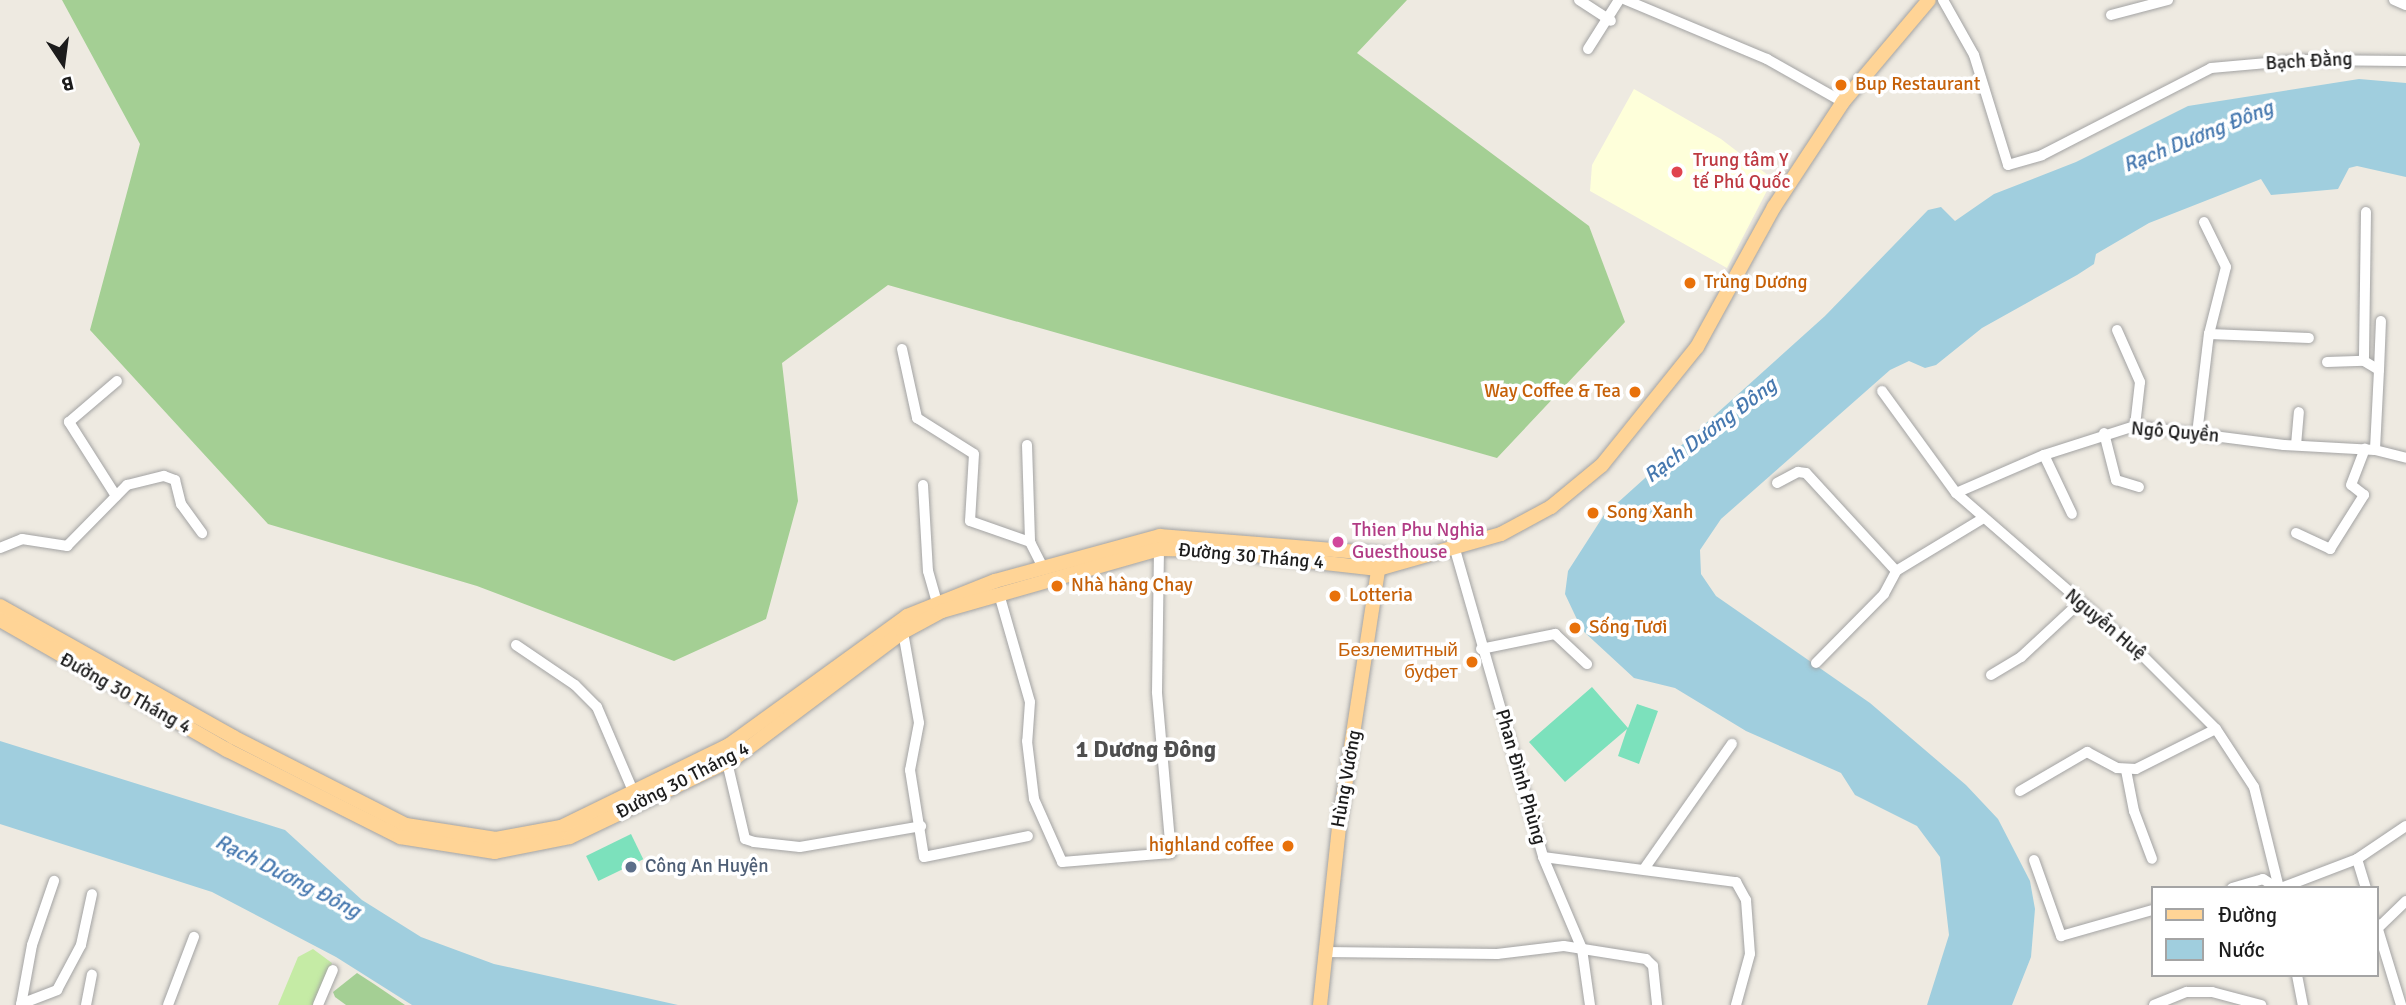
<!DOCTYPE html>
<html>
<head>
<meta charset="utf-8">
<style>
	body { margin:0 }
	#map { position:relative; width:2406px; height:1005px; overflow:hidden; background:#eeeae1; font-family:Signika,sans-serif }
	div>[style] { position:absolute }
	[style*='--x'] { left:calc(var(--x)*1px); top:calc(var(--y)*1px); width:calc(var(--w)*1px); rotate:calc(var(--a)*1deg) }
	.education>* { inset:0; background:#feffda }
	.grass>* { inset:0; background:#c5eba5 }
	.forest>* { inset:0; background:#a4cf94 }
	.pitch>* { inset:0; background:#7ce1bc; transform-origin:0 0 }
	.water>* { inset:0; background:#a0cede }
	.roads { filter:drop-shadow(0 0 2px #a3a3a3) drop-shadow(0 0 2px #a3a3a3) }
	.minor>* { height:10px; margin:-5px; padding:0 5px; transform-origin:5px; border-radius:5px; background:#fff }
	.major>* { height:14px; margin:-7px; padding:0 7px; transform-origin:7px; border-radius:7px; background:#ffd496 }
	.dots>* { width:19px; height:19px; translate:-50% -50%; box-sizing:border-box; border:4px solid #fff; border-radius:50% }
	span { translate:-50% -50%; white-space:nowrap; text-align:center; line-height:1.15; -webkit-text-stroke:7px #fff; paint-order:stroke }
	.street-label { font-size:19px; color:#1c1c1c }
	.food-label { font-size:19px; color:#c56008 }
	.left { translate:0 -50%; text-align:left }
	.right { translate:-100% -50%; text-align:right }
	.health-label { font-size:19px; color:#be3a42 }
	.hotel-label { font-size:19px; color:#b23c85 }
	.service-label { font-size:19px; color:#4e5e75 }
	.water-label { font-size:21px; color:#4678af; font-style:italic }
	.quarter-label { font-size:23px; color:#4f4f4f; font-weight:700 }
	.legend { position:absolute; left:2151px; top:886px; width:228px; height:91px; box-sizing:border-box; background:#fff; border:2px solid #a4a4a4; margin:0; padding:9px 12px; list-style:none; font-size:21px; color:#1c1c1c }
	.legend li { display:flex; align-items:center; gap:14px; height:35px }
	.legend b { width:35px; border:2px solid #a4a4a4 }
	.north { position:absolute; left:28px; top:28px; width:70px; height:70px; -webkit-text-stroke:5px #fff; paint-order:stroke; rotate:167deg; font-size:19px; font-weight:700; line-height:28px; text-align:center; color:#1c1c1c }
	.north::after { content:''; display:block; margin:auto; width:24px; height:32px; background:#1c1c1c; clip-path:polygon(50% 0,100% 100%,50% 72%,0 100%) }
</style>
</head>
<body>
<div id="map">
	<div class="education">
		<div style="clip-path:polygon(1634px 89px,1721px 139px,1773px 179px,1727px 268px,1590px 191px,1592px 165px)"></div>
	</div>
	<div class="grass">
		<div style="clip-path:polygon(313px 949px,332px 963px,315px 1005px,278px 1005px,298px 957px)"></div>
	</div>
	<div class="forest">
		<div style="clip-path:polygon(62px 0,1407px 0,1357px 53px,1589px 226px,1625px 322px,1497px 458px,888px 285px,782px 363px,798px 501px,766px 619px,674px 661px,477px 586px,268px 524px,90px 330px,140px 144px)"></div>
		<div style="clip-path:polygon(357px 973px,374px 984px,405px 1005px,346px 1005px,335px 997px,333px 992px)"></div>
	</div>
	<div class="pitch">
		<div style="clip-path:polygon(1592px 687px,1628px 728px,1637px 704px,1658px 711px,1639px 764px,1618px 756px,1627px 729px,1565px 782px,1529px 742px)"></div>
		<div style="left:631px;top:834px;width:28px;height:50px;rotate:64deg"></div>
	</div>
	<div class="water">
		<div style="clip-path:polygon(2359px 79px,2406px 83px,2406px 177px,2357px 166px,2349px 168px,2338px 189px,2271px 195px,2261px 179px,2149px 223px,2096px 254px,2094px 264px,2077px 275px,1982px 328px,1936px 365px,1925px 368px,1909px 361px,1890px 370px,1721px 519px,1700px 550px,1701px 574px,1716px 596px,1870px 703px,1966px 785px,1998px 819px,2030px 881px,2035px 909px,2031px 957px,2012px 1005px,1927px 1005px,1949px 935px,1940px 857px,1917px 826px,1855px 795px,1841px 773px,1746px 731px,1675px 688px,1634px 678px,1582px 630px,1565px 594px,1568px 571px,1604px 515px,1825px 316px,1928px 210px,1941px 207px,1955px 221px,1994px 194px,2076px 162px,2188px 106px)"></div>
		<div style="clip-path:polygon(0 741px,285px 830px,362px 900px,421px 937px,494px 964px,678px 1005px,412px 1005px,336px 957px,212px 892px,0 824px)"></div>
	</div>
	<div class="roads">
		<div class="minor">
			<div style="--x:1579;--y:0;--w:38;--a:33"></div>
			<div style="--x:1626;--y:0;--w:153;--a:22.7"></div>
			<div style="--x:1767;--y:59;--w:87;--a:29.5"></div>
			<div style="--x:1943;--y:0;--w:63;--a:60.6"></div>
			<div style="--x:1974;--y:55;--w:115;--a:72.8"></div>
			<div style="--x:2008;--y:165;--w:35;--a:-16"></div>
			<div style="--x:2042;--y:155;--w:190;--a:-27.2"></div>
			<div style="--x:2211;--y:68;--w:90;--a:-5.1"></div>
			<div style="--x:2301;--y:60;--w:105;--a:0.5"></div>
			<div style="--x:2394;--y:0;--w:13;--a:23"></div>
			<div style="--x:2111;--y:15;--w:59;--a:-14.7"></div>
			<div style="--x:1588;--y:49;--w:58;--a:-57.7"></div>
			<div style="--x:2366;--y:212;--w:149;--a:90.8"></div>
			<div style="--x:2364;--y:361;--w:17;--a:31"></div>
			<div style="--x:2379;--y:370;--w:80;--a:92.9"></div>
			<div style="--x:2117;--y:330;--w:57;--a:66.1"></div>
			<div style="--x:2140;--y:382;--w:44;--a:96.5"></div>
			<div style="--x:2209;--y:334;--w:100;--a:2.3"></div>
			<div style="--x:902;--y:349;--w:71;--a:77.7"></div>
			<div style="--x:917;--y:418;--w:67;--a:32.3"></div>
			<div style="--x:974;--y:454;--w:67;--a:93.4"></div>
			<div style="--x:970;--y:521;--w:64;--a:19.3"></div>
			<div style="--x:1030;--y:542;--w:28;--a:63"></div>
			<div style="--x:2327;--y:362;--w:37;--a:-2"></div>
			<div style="--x:2379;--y:370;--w:49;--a:-87.7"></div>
			<div style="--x:1882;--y:391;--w:126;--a:54"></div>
			<div style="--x:1956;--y:493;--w:245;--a:41"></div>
			<div style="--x:2141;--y:654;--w:106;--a:45"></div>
			<div style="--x:2216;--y:729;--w:69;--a:56.8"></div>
			<div style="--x:2254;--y:787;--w:104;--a:76.1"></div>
			<div style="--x:2104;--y:433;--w:49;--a:75.7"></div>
			<div style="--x:2116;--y:480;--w:24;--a:17"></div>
			<div style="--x:2197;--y:434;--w:101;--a:-83.2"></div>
			<div style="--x:2209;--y:334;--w:69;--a:-75.8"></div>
			<div style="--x:2226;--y:267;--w:50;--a:-116.1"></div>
			<div style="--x:1027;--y:445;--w:97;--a:88.2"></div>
			<div style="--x:2296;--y:445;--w:33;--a:-85"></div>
			<div style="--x:2044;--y:455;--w:65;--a:64.6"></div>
			<div style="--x:1777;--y:483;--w:24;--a:-28"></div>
			<div style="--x:1798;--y:472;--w:8;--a:7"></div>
			<div style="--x:1806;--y:473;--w:133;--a:47.4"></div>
			<div style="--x:1896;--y:571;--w:100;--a:-31.2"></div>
			<div style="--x:923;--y:485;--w:86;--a:86.7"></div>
			<div style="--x:928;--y:571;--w:32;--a:74"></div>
			<div style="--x:1956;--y:493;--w:96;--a:-23.4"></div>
			<div style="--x:2044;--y:455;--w:96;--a:-17.7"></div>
			<div style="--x:2135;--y:426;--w:150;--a:7.3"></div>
			<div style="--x:2284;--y:445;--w:91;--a:3.1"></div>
			<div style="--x:2375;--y:450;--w:32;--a:14"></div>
			<div style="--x:116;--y:496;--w:88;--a:-122.4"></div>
			<div style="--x:69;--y:422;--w:63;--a:-40.5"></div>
			<div style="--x:2296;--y:533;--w:38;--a:25"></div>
			<div style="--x:2330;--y:549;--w:64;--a:-57.8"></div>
			<div style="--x:2364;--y:495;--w:16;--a:-142"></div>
			<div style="--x:2351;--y:485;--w:39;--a:-69"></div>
			<div style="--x:1454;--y:546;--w:323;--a:74"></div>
			<div style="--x:1543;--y:857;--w:100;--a:67"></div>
			<div style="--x:1582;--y:949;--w:57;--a:81.9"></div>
			<div style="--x:0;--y:548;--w:24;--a:-22"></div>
			<div style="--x:22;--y:539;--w:46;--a:8.8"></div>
			<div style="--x:67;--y:546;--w:86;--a:-45.5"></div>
			<div style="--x:127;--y:485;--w:38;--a:-14"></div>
			<div style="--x:164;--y:476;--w:12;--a:20"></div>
			<div style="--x:175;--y:480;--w:25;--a:76"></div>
			<div style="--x:181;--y:504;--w:36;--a:54"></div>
			<div style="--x:999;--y:594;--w:112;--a:74"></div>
			<div style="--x:1030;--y:702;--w:39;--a:94"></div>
			<div style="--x:1027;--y:741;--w:58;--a:83.1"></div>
			<div style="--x:1034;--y:799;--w:69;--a:66"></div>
			<div style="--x:1062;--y:862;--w:109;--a:-4.7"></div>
			<div style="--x:1171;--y:853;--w:162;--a:-95"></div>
			<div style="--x:1157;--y:692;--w:143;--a:-89.2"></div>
			<div style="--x:903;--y:632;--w:92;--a:80"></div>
			<div style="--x:919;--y:723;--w:48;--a:100.8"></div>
			<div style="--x:910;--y:770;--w:88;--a:80.9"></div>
			<div style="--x:924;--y:857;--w:106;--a:-11.4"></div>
			<div style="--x:516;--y:645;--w:71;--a:34.1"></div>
			<div style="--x:575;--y:685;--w:31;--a:45"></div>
			<div style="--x:597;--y:707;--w:91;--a:66.8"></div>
			<div style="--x:1481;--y:649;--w:76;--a:-11.5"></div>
			<div style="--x:1555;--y:634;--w:44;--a:43.2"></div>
			<div style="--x:1816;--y:663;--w:97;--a:-45.4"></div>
			<div style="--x:1884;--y:594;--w:26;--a:-62"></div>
			<div style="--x:1991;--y:675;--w:35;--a:-31"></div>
			<div style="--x:2021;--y:657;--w:78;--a:-42.9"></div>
			<div style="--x:727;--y:762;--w:79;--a:76.8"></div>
			<div style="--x:745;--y:839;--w:9;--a:18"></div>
			<div style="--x:754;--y:842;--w:46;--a:6.2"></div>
			<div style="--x:800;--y:847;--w:123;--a:-9.8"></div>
			<div style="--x:2126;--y:770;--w:42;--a:79"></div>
			<div style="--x:2134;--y:811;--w:51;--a:69.4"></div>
			<div style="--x:2020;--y:791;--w:78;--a:-30.2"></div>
			<div style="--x:2087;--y:752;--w:34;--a:28"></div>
			<div style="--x:2117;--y:768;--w:19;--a:3"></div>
			<div style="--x:2136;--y:769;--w:89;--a:-26.6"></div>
			<div style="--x:1543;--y:857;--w:195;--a:7.4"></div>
			<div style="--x:1736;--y:882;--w:21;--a:61"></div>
			<div style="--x:1746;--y:900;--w:54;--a:85.8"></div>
			<div style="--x:1750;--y:954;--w:53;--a:105.4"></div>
			<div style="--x:2357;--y:859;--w:30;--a:73"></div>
			<div style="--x:2034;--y:860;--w:81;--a:70.4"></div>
			<div style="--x:2061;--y:936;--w:95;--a:-15.9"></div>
			<div style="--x:1644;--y:869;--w:153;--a:-54.9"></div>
			<div style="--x:2232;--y:888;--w:32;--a:-16"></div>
			<div style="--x:2263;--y:879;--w:17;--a:33"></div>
			<div style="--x:2281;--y:888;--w:81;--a:-20.9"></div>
			<div style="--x:2357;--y:859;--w:59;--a:-34"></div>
			<div style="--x:2376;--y:923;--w:86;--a:73"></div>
			<div style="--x:2378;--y:928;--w:39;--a:-44"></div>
			<div style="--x:1324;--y:952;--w:173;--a:0.7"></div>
			<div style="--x:1497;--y:954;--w:67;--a:-6.8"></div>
			<div style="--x:1564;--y:946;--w:83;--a:9"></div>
			<div style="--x:1646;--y:959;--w:10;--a:45"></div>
			<div style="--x:1653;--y:966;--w:39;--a:84"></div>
			<div style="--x:2297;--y:975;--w:31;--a:79"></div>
			<div style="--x:21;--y:1004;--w:39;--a:-21"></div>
			<div style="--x:57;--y:990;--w:51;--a:-61.9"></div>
			<div style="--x:81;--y:945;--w:52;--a:-77.8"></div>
			<div style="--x:21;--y:1005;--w:61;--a:-79.6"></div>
			<div style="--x:32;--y:945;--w:68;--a:-71"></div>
			<div style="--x:86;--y:1005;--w:31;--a:-79"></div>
			<div style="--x:168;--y:1005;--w:73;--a:-69.1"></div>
			<div style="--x:318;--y:1005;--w:38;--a:-67"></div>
			<div style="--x:2154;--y:1005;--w:35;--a:-22"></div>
			<div style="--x:2187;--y:992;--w:25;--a:0"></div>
			<div style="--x:2212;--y:992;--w:51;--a:14.9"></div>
		</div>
		<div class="major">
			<div style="--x:0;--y:606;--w:267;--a:29.3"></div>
			<div style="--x:233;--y:737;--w:194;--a:27"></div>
			<div style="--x:406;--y:825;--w:91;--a:8.8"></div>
			<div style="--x:496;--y:839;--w:66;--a:-10.5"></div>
			<div style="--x:561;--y:827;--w:187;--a:-26"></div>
			<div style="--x:729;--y:745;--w:220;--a:-35.9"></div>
			<div style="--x:907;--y:616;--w:95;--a:-21.7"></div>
			<div style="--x:995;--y:581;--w:171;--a:-15.3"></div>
			<div style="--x:1160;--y:536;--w:250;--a:4.6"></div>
			<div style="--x:0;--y:620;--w:262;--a:29.8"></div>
			<div style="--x:227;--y:750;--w:194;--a:26.7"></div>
			<div style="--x:400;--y:837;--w:96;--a:9"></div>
			<div style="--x:495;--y:852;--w:76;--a:-11.3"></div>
			<div style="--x:570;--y:837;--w:183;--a:-25.6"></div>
			<div style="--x:735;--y:758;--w:210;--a:-36.9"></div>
			<div style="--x:903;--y:632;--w:44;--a:-28.3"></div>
			<div style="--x:942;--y:611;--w:226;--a:-15.9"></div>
			<div style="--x:1159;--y:549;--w:52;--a:1.1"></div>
			<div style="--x:1211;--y:550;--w:168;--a:6.5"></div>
			<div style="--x:1378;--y:569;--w:128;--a:-15.9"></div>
			<div style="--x:1501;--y:534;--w:57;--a:-28.4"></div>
			<div style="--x:1551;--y:507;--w:66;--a:-39.5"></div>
			<div style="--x:1602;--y:465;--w:151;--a:-51.2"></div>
			<div style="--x:1697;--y:347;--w:160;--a:-61.2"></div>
			<div style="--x:1774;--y:207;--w:126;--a:-56.7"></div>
			<div style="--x:1843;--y:102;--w:133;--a:-49.9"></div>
			<div style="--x:1320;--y:1005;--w:187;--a:-83.9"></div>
			<div style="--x:1340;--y:819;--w:259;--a:-81.3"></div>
		</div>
	</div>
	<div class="dots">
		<div style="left:1841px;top:85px;background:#e8710a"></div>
		<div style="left:1677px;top:172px;background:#e0444e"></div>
		<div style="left:1690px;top:283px;background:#e8710a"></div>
		<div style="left:1635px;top:392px;background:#e8710a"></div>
		<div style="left:1593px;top:513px;background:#e8710a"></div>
		<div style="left:1338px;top:542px;background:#d1479c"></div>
		<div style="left:1057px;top:586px;background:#e8710a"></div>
		<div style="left:1335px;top:596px;background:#e8710a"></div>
		<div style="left:1575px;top:628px;background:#e8710a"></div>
		<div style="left:1472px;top:662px;background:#e8710a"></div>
		<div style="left:1288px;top:846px;background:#e8710a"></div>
		<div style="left:631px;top:867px;background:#5c6f8a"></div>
	</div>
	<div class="street-label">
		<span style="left:2309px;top:62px;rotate:-3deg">Bạch Đằng</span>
		<span style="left:2175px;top:433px;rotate:5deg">Ngô Quyền</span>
		<span style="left:1251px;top:557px;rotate:5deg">Đường 30 Tháng 4</span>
		<span style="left:2105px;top:625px;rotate:40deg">Nguyễn Huệ</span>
		<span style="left:125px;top:694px;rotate:29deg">Đường 30 Tháng 4</span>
		<span style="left:1520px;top:777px;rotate:74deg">Phan Đình Phùng</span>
		<span style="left:1347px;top:779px;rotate:-80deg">Hùng Vương</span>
		<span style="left:683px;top:781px;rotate:-27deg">Đường 30 Tháng 4</span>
	</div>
	<div class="food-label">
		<span class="left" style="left:1855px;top:85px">Bup Restaurant</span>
		<span class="left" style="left:1704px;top:283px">Trùng Dương</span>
		<span class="right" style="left:1621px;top:392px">Way Coffee &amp; Tea</span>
		<span class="left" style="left:1607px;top:513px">Song Xanh</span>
		<span class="left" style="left:1071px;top:586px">Nhà hàng Chay</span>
		<span class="left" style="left:1349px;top:596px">Lotteria</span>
		<span class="left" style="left:1589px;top:628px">Sống Tươi</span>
		<span class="right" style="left:1458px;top:662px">Безлемитный<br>буфет</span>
		<span class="right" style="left:1274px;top:846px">highland coffee</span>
	</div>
	<div class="health-label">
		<span class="left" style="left:1693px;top:172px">Trung tâm Y<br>tế Phú Quốc</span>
	</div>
	<div class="hotel-label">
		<span class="left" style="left:1352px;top:542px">Thien Phu Nghia<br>Guesthouse</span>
	</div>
	<div class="service-label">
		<span class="left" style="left:645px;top:867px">Công An Huyện</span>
	</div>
	<div class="water-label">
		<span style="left:2198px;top:136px;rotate:-22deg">Rạch Dương Đông</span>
		<span style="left:1710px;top:430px;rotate:-37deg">Rạch Dương Đông</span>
		<span style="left:288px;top:876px;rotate:27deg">Rạch Dương Đông</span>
	</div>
	<div class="quarter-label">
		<span style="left:1146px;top:750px">1 Dương Đông</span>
	</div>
	<ul class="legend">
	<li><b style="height:9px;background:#ffd496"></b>Đường</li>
	<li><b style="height:19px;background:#a0cede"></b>Nước</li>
	</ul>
	<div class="north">B</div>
</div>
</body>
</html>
